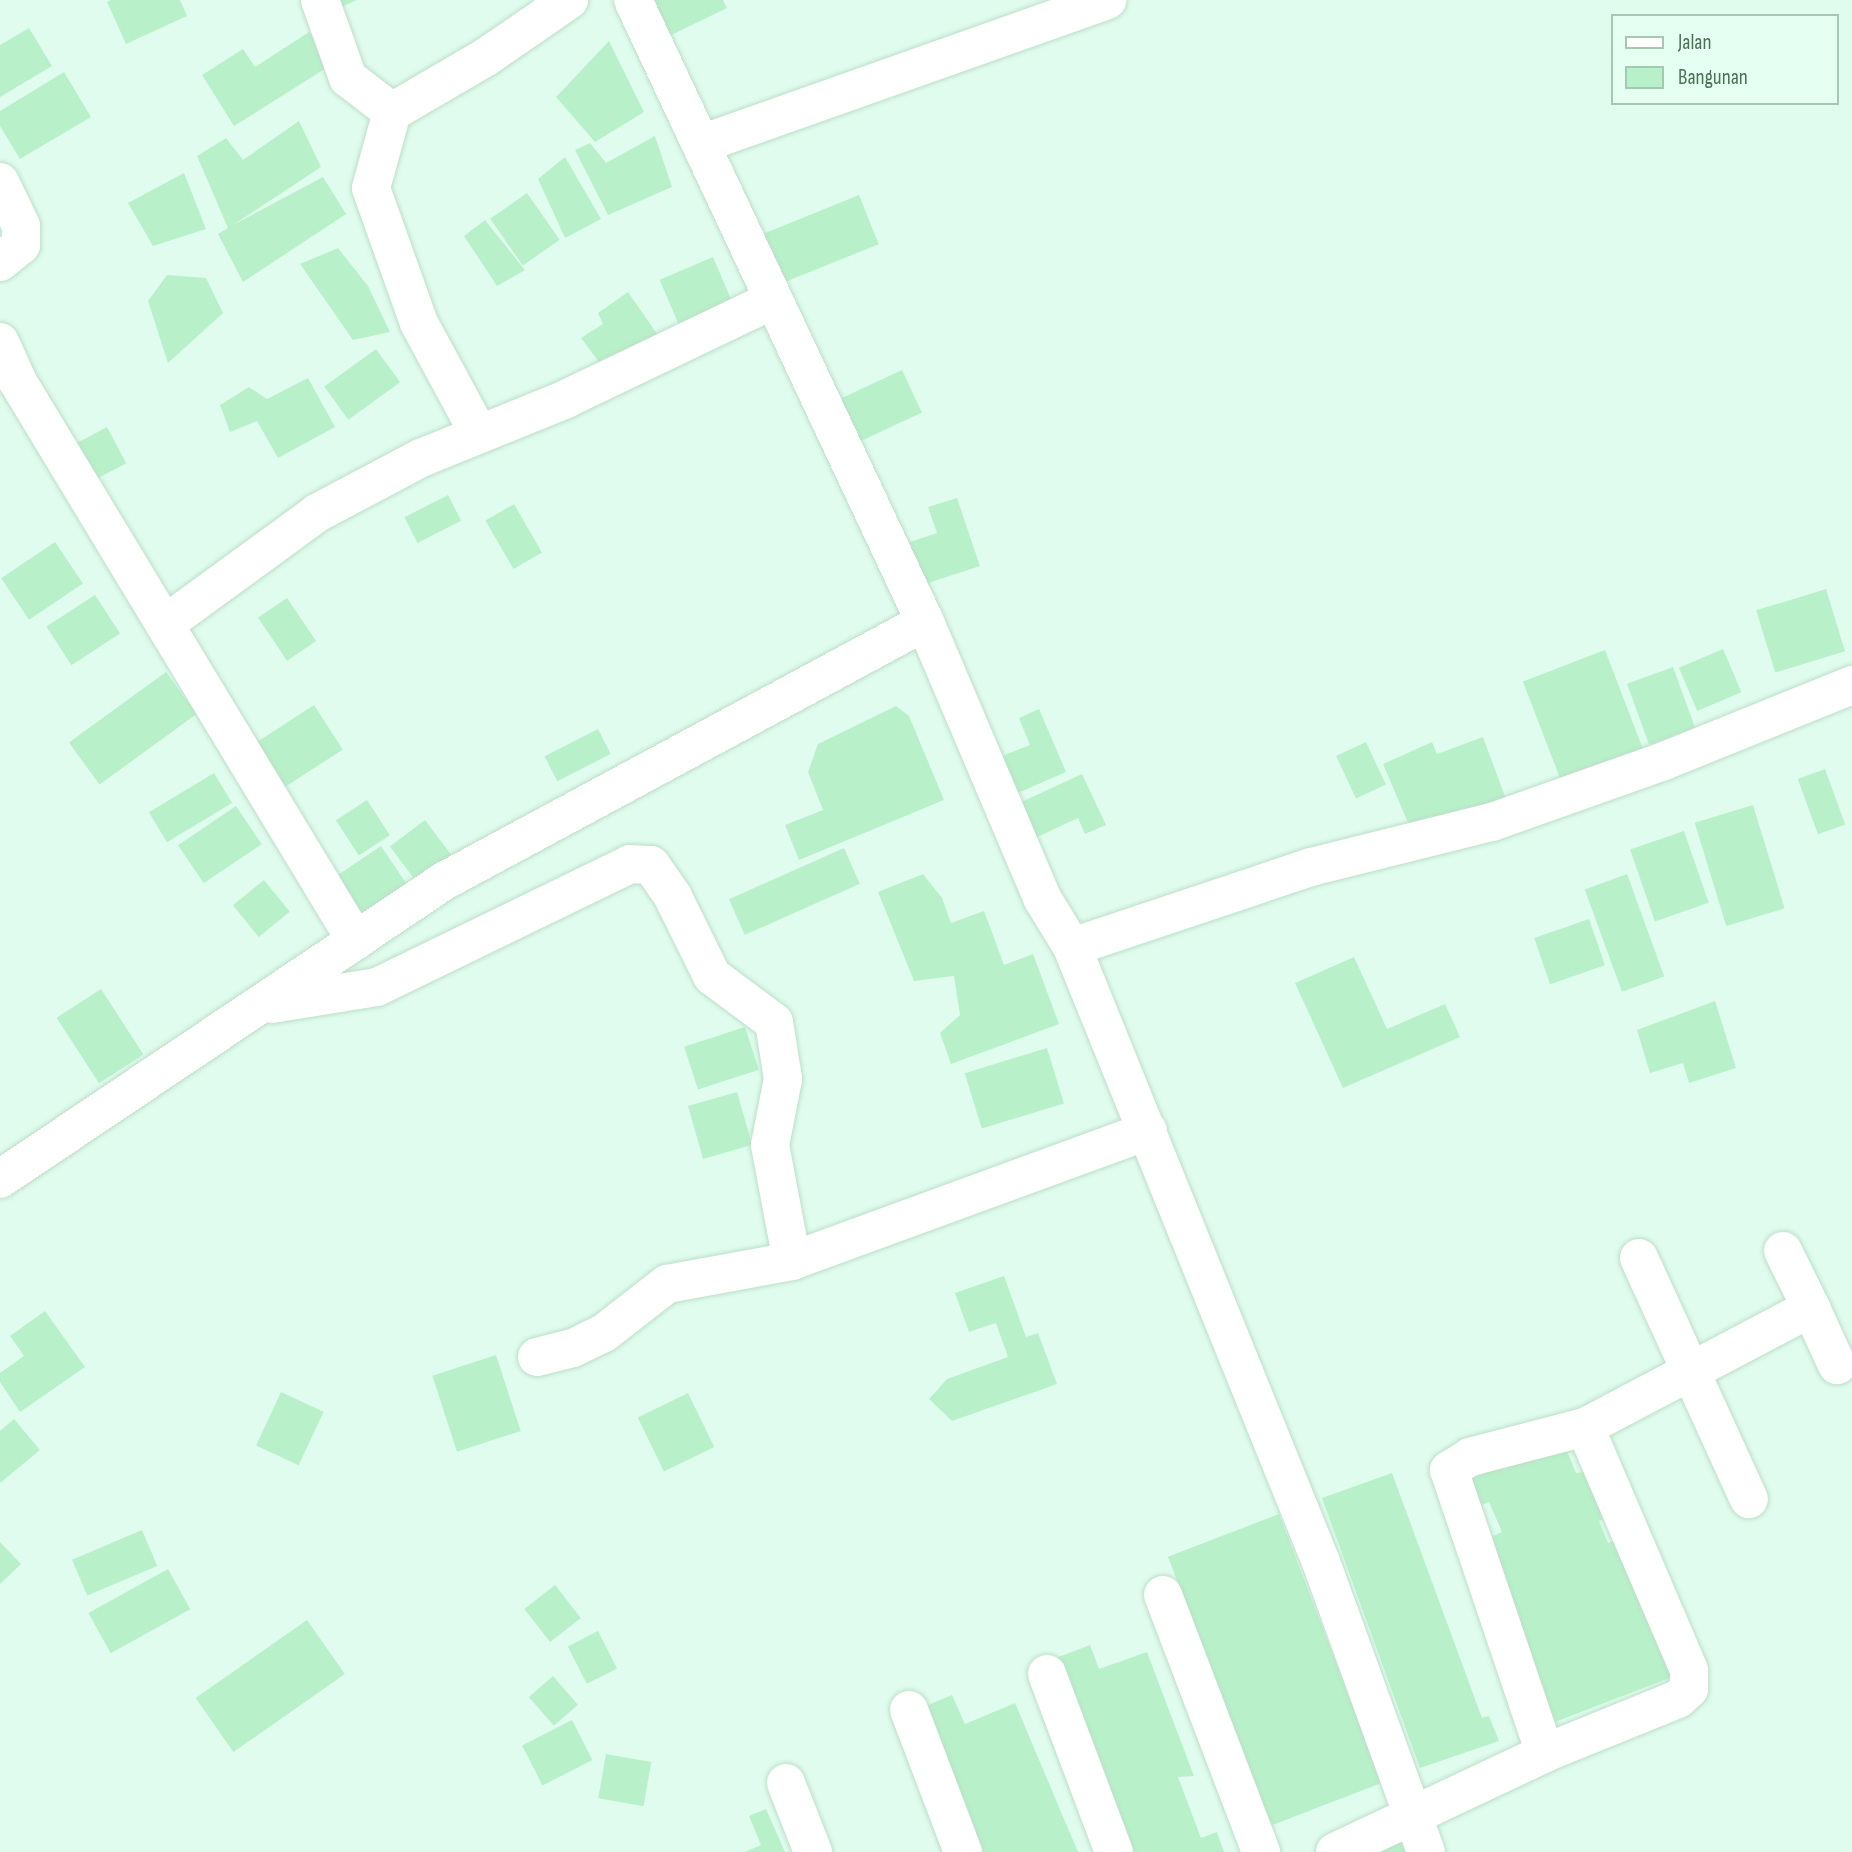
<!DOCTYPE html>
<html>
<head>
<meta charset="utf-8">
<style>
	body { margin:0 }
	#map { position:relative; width:1852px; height:1852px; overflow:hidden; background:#e0fcee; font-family:"Sofia Sans Condensed",sans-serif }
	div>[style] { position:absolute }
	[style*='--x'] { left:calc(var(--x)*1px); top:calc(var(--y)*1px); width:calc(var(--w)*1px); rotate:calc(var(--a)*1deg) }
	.building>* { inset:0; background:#b8f1c9; transform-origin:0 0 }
	.roads { filter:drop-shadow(0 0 2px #bcdfc9) drop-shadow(0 0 2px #bcdfc9) }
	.street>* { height:38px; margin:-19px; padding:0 19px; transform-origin:19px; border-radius:19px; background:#fff }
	span { translate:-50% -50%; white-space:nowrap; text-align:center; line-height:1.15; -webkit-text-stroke:6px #e5fff2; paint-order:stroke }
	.legend { position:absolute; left:1611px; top:14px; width:228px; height:91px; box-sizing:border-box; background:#e5fff2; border:2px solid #a6c7b2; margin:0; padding:9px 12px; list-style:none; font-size:21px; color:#487253 }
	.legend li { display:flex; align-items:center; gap:14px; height:35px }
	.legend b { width:35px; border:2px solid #a6c7b2 }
</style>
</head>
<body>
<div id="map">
	<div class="building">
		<div style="clip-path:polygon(111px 0,180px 0,187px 16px,126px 44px,107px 2px)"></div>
		<div style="clip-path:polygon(330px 0,357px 0,335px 10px)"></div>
		<div style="clip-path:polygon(644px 0,723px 0,727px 8px,663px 39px)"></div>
		<div style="clip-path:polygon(29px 28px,52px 66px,0 97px,0 45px)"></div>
		<div style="clip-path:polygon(309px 32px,331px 65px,234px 126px,202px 75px,243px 49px,255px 67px)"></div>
		<div style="clip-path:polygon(609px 41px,644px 112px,595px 142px,556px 97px)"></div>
		<div style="clip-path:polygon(64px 72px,91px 117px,20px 159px,0 126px,0 111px)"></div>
		<div style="clip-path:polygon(299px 121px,321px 167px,233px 225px,323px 177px,346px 214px,243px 282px,218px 234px,228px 228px,197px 156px,226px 138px,243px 160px)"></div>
		<div style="clip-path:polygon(655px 136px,672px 187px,608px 215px,575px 150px,590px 143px,606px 163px)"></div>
		<div style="clip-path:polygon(565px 157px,601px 219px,565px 238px,538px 179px)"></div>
		<div style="clip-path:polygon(184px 173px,206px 229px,153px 246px,128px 203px)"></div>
		<div style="left:527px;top:193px;width:57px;height:45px;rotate:55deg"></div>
		<div style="left:859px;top:195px;width:53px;height:110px;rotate:68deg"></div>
		<div style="clip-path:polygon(485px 220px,525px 270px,497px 286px,464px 236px)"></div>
		<div style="clip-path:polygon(338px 248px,368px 286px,390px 332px,353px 340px,300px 264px)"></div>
		<div style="left:713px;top:257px;width:49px;height:58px;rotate:67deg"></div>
		<div style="clip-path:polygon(167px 275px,206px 278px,223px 313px,168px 363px,148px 301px)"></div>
		<div style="clip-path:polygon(628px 292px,662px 341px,605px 370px,581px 338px,603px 324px,598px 313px)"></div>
		<div style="left:376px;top:349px;width:41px;height:64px;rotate:54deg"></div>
		<div style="left:902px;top:370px;width:47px;height:80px;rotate:65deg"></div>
		<div style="clip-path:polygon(308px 378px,335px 427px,278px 458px,257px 421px,230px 432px,220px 405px,249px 387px,267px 399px)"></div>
		<div style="left:107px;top:427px;width:41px;height:44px;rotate:62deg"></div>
		<div style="left:448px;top:495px;width:29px;height:49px;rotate:63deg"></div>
		<div style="clip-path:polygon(957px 498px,980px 566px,922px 585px,907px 543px,937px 533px,928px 507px)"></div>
		<div style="left:514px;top:504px;width:56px;height:33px;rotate:60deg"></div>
		<div style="left:55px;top:542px;width:50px;height:65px;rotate:56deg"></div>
		<div style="left:1826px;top:589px;width:65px;height:73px;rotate:73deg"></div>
		<div style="left:95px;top:595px;width:46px;height:58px;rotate:57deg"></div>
		<div style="left:287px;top:598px;width:52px;height:35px;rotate:56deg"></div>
		<div style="left:1723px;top:649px;width:47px;height:48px;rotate:67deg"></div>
		<div style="left:1605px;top:650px;width:115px;height:88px;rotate:69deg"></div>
		<div style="left:1673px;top:667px;width:65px;height:49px;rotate:70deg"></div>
		<div style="left:166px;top:672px;width:52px;height:120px;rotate:54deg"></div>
		<div style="left:314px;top:705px;width:53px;height:82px;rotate:57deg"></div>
		<div style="clip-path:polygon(896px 706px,909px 716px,944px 800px,799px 860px,785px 825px,823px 810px,808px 772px,818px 744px)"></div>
		<div style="clip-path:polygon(1039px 709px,1066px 772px,1011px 796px,995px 759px,1030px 745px,1019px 718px)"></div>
		<div style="left:598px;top:729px;width:28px;height:60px;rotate:63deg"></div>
		<div style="clip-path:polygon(1483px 737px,1507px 802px,1415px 839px,1383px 764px,1432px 742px,1437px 754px)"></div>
		<div style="left:1366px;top:742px;width:47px;height:33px;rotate:65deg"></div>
		<div style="left:1825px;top:769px;width:59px;height:29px;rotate:70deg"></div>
		<div style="left:214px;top:773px;width:35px;height:76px;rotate:59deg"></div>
		<div style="clip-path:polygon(1082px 774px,1106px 825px,1085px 834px,1078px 818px,1033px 839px,1017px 804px)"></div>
		<div style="left:367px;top:800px;width:42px;height:37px;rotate:57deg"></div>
		<div style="left:1753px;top:805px;width:108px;height:61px;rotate:73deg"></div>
		<div style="left:236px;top:806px;width:46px;height:70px;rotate:56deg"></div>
		<div style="left:425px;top:820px;width:53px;height:44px;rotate:53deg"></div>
		<div style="left:1684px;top:831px;width:76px;height:57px;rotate:71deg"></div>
		<div style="left:381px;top:846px;width:46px;height:65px;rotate:56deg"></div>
		<div style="left:844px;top:848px;width:39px;height:126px;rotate:66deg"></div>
		<div style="clip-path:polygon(923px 874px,942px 898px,951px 923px,984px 911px,1004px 965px,1033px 954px,1059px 1024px,951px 1064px,940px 1033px,960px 1015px,954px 976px,914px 981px,878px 892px)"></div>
		<div style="left:1627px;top:874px;width:109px;height:45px;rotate:70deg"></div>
		<div style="left:264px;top:880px;width:41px;height:40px;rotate:51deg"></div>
		<div style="left:1589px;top:919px;width:49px;height:58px;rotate:71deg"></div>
		<div style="clip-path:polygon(1354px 957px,1387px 1029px,1445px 1004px,1460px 1037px,1343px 1088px,1295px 983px)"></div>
		<div style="left:101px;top:989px;width:78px;height:53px;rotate:57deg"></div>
		<div style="clip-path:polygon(1715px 1001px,1736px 1068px,1689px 1083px,1683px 1063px,1650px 1073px,1637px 1030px)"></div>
		<div style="left:745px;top:1027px;width:45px;height:64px;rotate:72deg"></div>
		<div style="left:1047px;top:1048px;width:58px;height:86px;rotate:73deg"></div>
		<div style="left:737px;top:1092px;width:55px;height:51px;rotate:74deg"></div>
		<div style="clip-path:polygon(1004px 1276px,1026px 1337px,1038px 1333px,1057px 1384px,952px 1421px,929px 1399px,947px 1379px,1008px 1357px,996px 1323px,969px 1332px,955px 1293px)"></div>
		<div style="clip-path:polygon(45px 1311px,85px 1367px,20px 1412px,0 1382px,0 1373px,24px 1356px,10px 1336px)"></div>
		<div style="left:496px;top:1355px;width:80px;height:67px;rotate:72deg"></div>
		<div style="left:281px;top:1392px;width:47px;height:59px;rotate:25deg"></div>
		<div style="left:688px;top:1393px;width:60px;height:56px;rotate:64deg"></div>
		<div style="clip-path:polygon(14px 1419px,40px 1450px,0 1483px,0 1431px)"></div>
		<div style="clip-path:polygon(1564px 1444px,1576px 1473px,1591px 1471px,1609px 1517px,1599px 1521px,1608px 1543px,1618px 1539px,1672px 1677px,1555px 1722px,1484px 1540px,1502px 1532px,1489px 1502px,1479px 1506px,1468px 1480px)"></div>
		<div style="clip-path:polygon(1392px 1473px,1482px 1718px,1489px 1716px,1499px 1741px,1420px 1768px,1322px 1498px)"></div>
		<div style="left:1279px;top:1514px;width:288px;height:119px;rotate:69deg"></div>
		<div style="left:142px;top:1530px;width:39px;height:76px;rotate:67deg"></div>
		<div style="clip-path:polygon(0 1542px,21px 1564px,0 1584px)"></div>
		<div style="left:168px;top:1569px;width:46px;height:91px;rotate:61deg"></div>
		<div style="left:555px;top:1585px;width:42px;height:39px;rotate:52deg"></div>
		<div style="left:307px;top:1620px;width:66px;height:136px;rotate:55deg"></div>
		<div style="left:598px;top:1631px;width:42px;height:34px;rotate:63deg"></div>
		<div style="clip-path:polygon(1090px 1645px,1099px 1669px,1147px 1652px,1194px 1776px,1178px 1777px,1201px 1838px,1217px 1832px,1224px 1852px,1102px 1852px,1032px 1667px)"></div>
		<div style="left:553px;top:1676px;width:38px;height:32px;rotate:49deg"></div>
		<div style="clip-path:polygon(952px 1695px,965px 1724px,1015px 1703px,1078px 1852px,956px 1852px,899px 1717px)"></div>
		<div style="left:572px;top:1720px;width:45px;height:56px;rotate:63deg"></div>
		<div style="left:606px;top:1754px;width:46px;height:45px;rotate:10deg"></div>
		<div style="clip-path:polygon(766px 1809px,785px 1852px,745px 1852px,761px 1845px,749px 1816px)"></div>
		<div style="clip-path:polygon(1404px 1834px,1411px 1852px,1359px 1852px)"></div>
	</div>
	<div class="roads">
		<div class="street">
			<div style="--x:320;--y:0;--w:83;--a:70.3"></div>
			<div style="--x:348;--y:78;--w:56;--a:37.7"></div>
			<div style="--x:633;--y:0;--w:687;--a:64.85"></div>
			<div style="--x:925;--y:622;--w:300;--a:67"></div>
			<div style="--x:1042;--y:898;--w:57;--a:58.5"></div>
			<div style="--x:1072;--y:947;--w:252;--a:-18.5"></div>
			<div style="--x:1311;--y:867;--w:187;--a:-14"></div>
			<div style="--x:1492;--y:822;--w:182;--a:-19.5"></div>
			<div style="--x:1664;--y:761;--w:203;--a:-22"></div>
			<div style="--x:701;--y:144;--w:431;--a:-19.5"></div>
			<div style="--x:0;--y:182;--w:49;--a:64.5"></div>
			<div style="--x:21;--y:226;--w:19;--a:90"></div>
			<div style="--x:21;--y:245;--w:27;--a:141"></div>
			<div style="--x:0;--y:342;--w:44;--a:65.8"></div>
			<div style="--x:18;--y:382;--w:653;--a:58.84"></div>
			<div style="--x:479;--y:434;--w:126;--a:-118.4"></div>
			<div style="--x:419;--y:323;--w:143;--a:-109.6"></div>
			<div style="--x:371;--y:188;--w:79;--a:-74.6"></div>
			<div style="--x:392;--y:112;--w:109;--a:-30.3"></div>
			<div style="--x:486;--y:57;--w:101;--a:-34.5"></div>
			<div style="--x:165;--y:624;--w:188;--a:-36.1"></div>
			<div style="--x:317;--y:513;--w:118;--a:-27.9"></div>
			<div style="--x:421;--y:458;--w:157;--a:-22.1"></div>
			<div style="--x:566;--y:399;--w:229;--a:-25.6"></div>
			<div style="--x:1072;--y:947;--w:663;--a:67.96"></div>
			<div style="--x:1321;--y:1562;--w:308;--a:70.1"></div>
			<div style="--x:272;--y:1004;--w:106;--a:-9.2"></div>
			<div style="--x:377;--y:987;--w:281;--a:-25.9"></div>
			<div style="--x:630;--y:864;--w:21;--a:3"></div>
			<div style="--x:651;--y:865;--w:39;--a:55"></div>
			<div style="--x:673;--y:897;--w:88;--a:63.7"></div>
			<div style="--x:712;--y:976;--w:77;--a:36.6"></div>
			<div style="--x:774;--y:1022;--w:58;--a:81"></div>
			<div style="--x:783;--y:1079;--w:67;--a:101.1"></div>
			<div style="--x:770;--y:1145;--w:118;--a:79.3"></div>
			<div style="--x:0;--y:1179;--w:535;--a:-33.87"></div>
			<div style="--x:444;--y:881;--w:546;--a:-28.3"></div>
			<div style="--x:1783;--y:1251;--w:64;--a:63.8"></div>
			<div style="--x:1639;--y:1258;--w:265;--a:65.5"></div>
			<div style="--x:537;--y:1357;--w:37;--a:-14"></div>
			<div style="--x:573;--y:1348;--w:34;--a:-26"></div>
			<div style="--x:604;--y:1333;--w:80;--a:-37.9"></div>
			<div style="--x:667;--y:1284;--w:127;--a:-10.4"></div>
			<div style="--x:792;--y:1261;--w:379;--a:-20.1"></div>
			<div style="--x:1585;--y:1427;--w:255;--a:-27.8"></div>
			<div style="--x:1811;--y:1308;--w:63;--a:65.5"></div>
			<div style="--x:1163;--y:1595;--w:275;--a:69.1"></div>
			<div style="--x:1047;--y:1674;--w:190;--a:69.4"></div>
			<div style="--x:909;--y:1710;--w:152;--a:69.2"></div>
			<div style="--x:786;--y:1783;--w:74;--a:68.6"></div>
			<div style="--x:1335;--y:1852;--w:232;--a:-25.2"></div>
			<div style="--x:1545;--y:1753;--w:144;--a:-22.1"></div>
			<div style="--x:1678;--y:1699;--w:15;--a:-42"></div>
			<div style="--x:1689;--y:1689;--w:19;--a:-90"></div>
			<div style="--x:1689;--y:1670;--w:264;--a:-113.2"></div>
			<div style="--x:1585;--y:1427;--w:119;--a:165.4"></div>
			<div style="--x:1470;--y:1457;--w:25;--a:148"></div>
			<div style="--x:1449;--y:1470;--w:299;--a:71.3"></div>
		</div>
	</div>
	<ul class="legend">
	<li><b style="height:9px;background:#fff"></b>Jalan</li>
	<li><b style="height:19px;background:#b8f1c9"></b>Bangunan</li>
	</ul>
</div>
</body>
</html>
